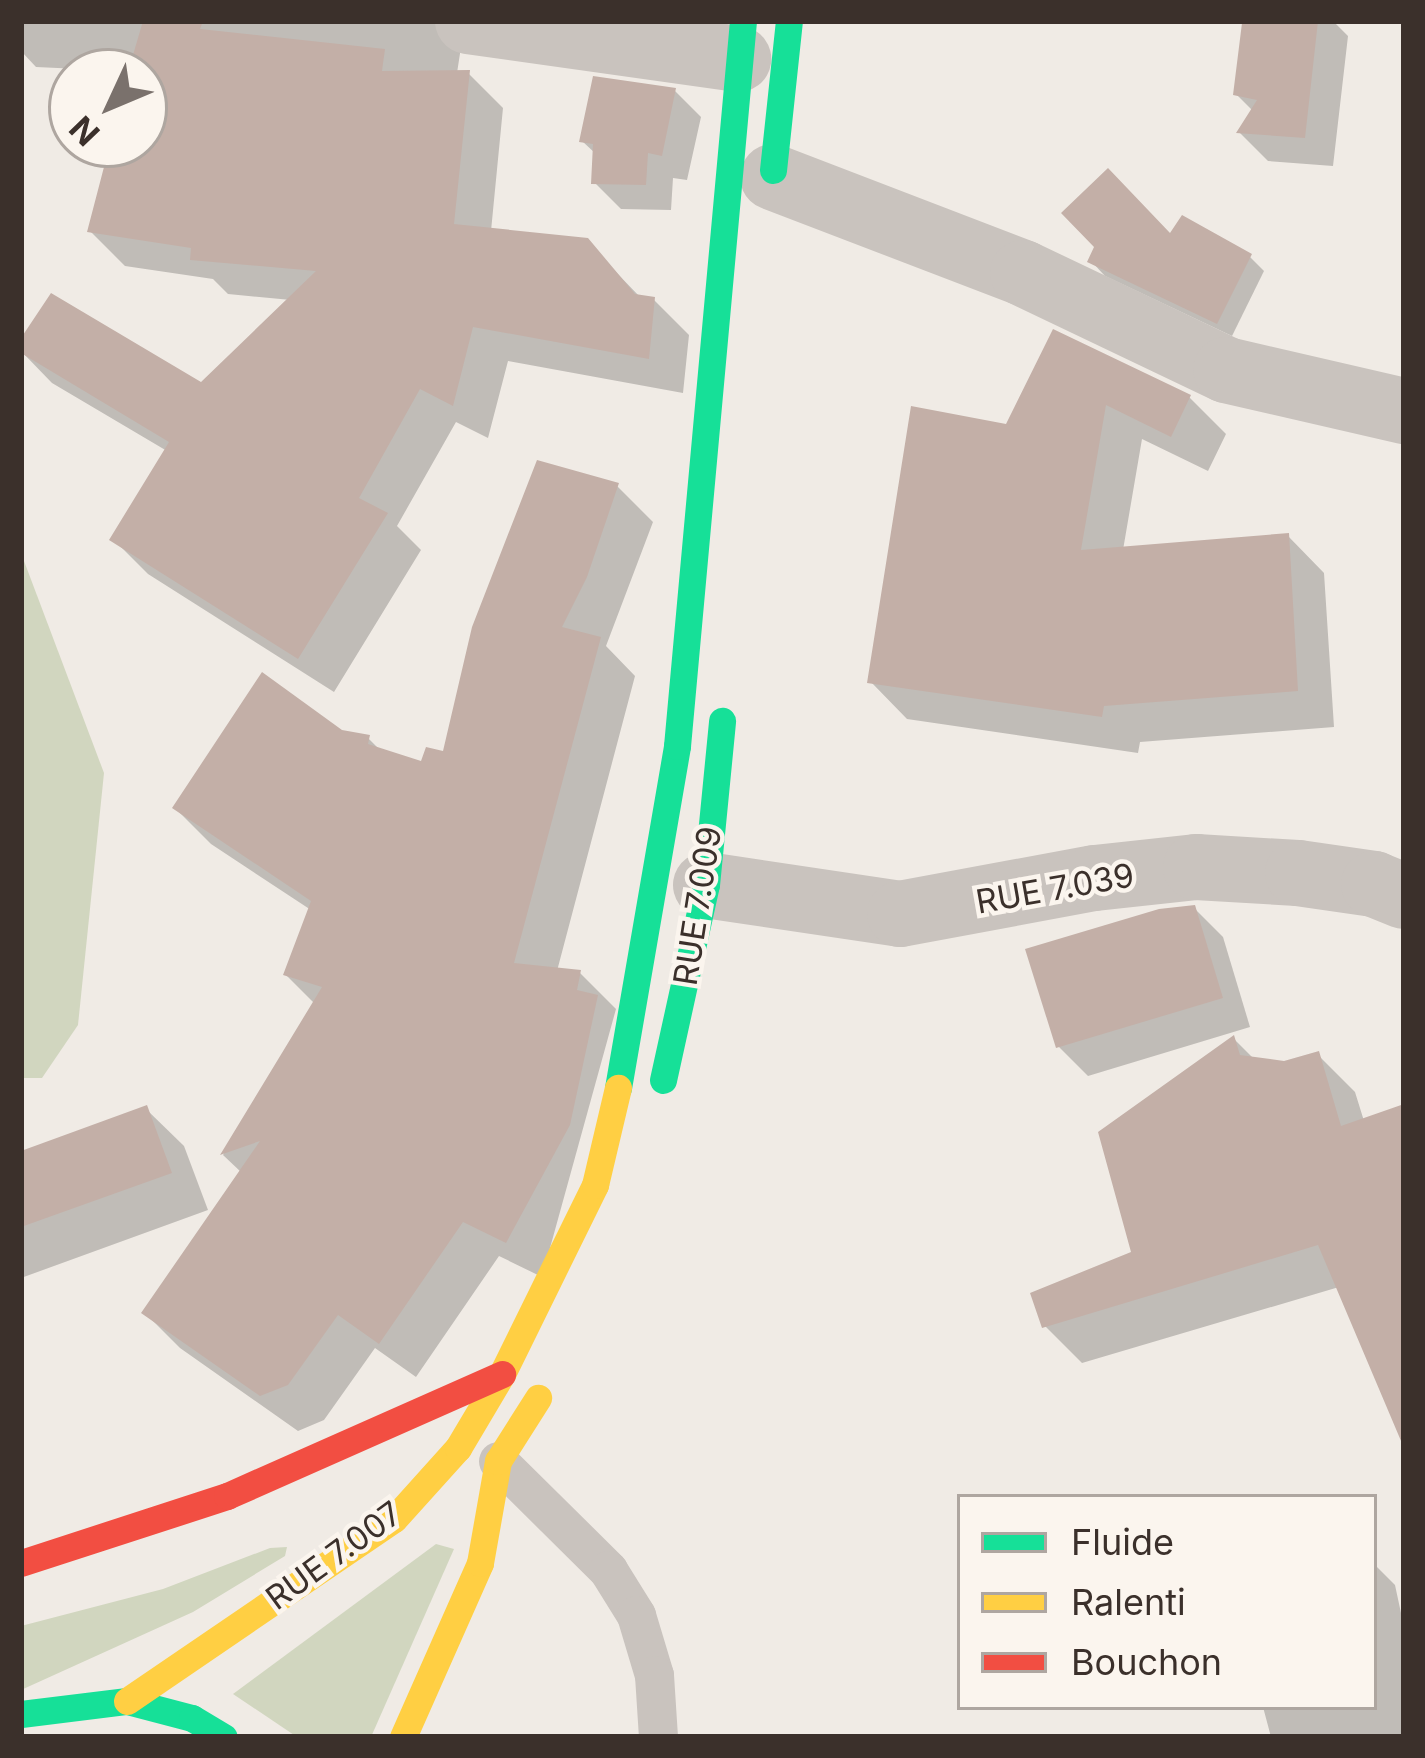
<!DOCTYPE html>
<html>
<head>
<meta charset="utf-8">
<style>
	body { margin:0 }
	#map { position:relative; width:1425px; height:1758px; overflow:hidden; background:#f0ebe5; font-family:Inter,sans-serif }
	div>[style] { position:absolute }
	[style*='--x'] { left:calc(var(--x)*1px); top:calc(var(--y)*1px); width:calc(var(--w)*1px); rotate:calc(var(--a)*1deg) }
	.green>* { inset:0; background:#d1d6bf }
	.shadow>* { inset:0; background:#0003 }
	.building>* { inset:0; background:#c3afa7 }
	.lane>* { height:39px; margin:-19.5px; padding:0 19.5px; transform-origin:19.5px; border-radius:19.5px; background:#c9c3be }
	.street>* { height:66px; margin:-33px; padding:0 33px; transform-origin:33px; border-radius:33px; background:#c9c3be }
	.fast>* { height:27px; margin:-13.5px; padding:0 13.5px; transform-origin:13.5px; border-radius:13.5px; background:#16e098 }
	.slow>* { height:27px; margin:-13.5px; padding:0 13.5px; transform-origin:13.5px; border-radius:13.5px; background:#ffcf43 }
	.jam>* { height:27px; margin:-13.5px; padding:0 13.5px; transform-origin:13.5px; border-radius:13.5px; background:#f24e42 }
	span { translate:-50% -50%; white-space:nowrap; text-align:center; line-height:1.15; -webkit-text-stroke:9px #fbf5ee; paint-order:stroke }
	.street-label { font-size:33px; color:#3b302b }
	.frame { position:absolute; inset:0; border:24px solid #3b302b; pointer-events:none }
	.legend { position:absolute; left:957px; top:1494px; width:420px; height:216px; box-sizing:border-box; background:#fbf5ee; border:3px solid #aea6a0; margin:0; padding:15px 21px; list-style:none; font-size:36px; color:#3b302b }
	.legend li { display:flex; align-items:center; gap:24px; height:60px }
	.legend b { width:60px; border:3px solid #aea6a0 }
	.north { position:absolute; left:48px; top:48px; width:120px; height:120px; box-sizing:border-box; background:#fbf5ee; border:3px solid #aea6a0; border-radius:50%; rotate:226deg; font-size:33px; font-weight:700; line-height:48px; text-align:center; color:#3b302b }
	.north::after { content:''; display:block; margin:auto; width:42px; height:54px; background:#7a716c; clip-path:polygon(50% 0,100% 100%,50% 72%,0 100%) }
</style>
</head>
<body>
<div id="map">
	<div class="green">
		<div style="clip-path:polygon(21px 553px,104px 773px,78px 1025px,42px 1078px,21px 1078px)"></div>
		<div style="clip-path:polygon(436px 1544px,454px 1549px,371px 1737px,297px 1737px,233px 1694px)"></div>
		<div style="clip-path:polygon(287px 1547px,285px 1556px,193px 1612px,21px 1690px,21px 1626px,163px 1589px,270px 1548px)"></div>
	</div>
	<div class="shadow">
		<div style="clip-path:polygon(21px 21px,465px 21px,457px 73px,468px 73px,503px 108px,491px 231px,586px 241px,640px 297px,654px 300px,689px 335px,683px 393px,508px 361px,488px 438px,456px 422px,397px 526px,421px 550px,334px 692px,148px 574px,113px 539px,167px 451px,52px 383px,21px 351px,21px 343px,201px 386px,291px 300px,228px 294px,213px 279px,125px 266px,90px 231px,113px 144px,144px 144px,144px 72px,36px 67px,21px 51px)"></div>
		<div style="clip-path:polygon(1312px 21px,1333px 21px,1348px 36px,1333px 166px,1268px 161px,1239px 132px,1253px 111px,1236px 94px)"></div>
		<div style="clip-path:polygon(675px 91px,701px 117px,687px 180px,673px 178px,671px 210px,621px 209px,594px 182px,596px 154px,582px 141px)"></div>
		<div style="clip-path:polygon(1171px 237px,1250px 257px,1264px 271px,1232px 336px,1105px 276px,1091px 261px)"></div>
		<div style="clip-path:polygon(1055px 333px,1189px 397px,1226px 434px,1208px 471px,1142px 439px,1123px 550px,1288px 536px,1324px 573px,1334px 727px,1140px 742px,1138px 753px,907px 719px,871px 682px)"></div>
		<div style="clip-path:polygon(617px 486px,653px 522px,606px 646px,635px 676px,557px 971px,580px 973px,616px 1009px,542px 1277px,499px 1256px,416px 1377px,375px 1348px,324px 1420px,298px 1431px,180px 1348px,144px 1312px,242px 1173px,223px 1155px,315px 1004px,286px 975px,311px 910px,211px 844px,175px 808px,341px 732px,368px 738px,381px 751px,423px 764px,446px 755px)"></div>
		<div style="clip-path:polygon(1194px 908px,1223px 937px,1250px 1027px,1088px 1076px,1059px 1047px)"></div>
		<div style="clip-path:polygon(1234px 1039px,1255px 1060px,1284px 1064px,1318px 1055px,1355px 1092px,1364px 1121px,1404px 1107px,1404px 1400px,1339px 1287px,1082px 1363px,1045px 1326px,1135px 1254px)"></div>
		<div style="clip-path:polygon(146px 1109px,184px 1146px,208px 1210px,21px 1278px,21px 1154px)"></div>
		<div style="clip-path:polygon(1374px 1564px,1395px 1585px,1404px 1627px,1404px 1737px,1271px 1737px,1263px 1707px,1374px 1707px)"></div>
	</div>
	<div class="building">
		<div style="clip-path:polygon(143px 21px,203px 21px,200px 29px,385px 49px,382px 71px,470px 70px,454px 224px,588px 238px,635px 294px,655px 297px,649px 359px,473px 327px,453px 406px,420px 389px,359px 498px,388px 513px,298px 659px,109px 540px,169px 442px,21px 353px,21px 338px,51px 293px,201px 382px,316px 271px,190px 260px,191px 248px,87px 232px,110px 144px,144px 144px,144px 72px,128px 72px)"></div>
		<div style="clip-path:polygon(1308px 21px,1318px 21px,1305px 138px,1236px 133px,1257px 100px,1233px 95px,1242px 23px)"></div>
		<div style="clip-path:polygon(593px 76px,676px 88px,662px 156px,648px 153px,646px 185px,591px 184px,593px 144px,579px 142px)"></div>
		<div style="clip-path:polygon(1108px 168px,1170px 233px,1182px 215px,1252px 254px,1217px 324px,1087px 262px,1094px 247px,1061px 213px)"></div>
		<div style="clip-path:polygon(1053px 329px,1191px 395px,1171px 437px,1106px 405px,1081px 550px,1289px 533px,1298px 691px,1104px 706px,1102px 717px,867px 683px,911px 406px,1006px 424px)"></div>
		<div style="clip-path:polygon(537px 460px,619px 483px,587px 577px,562px 627px,601px 637px,514px 963px,581px 970px,577px 990px,598px 995px,570px 1125px,506px 1243px,463px 1222px,379px 1344px,338px 1315px,288px 1385px,260px 1396px,141px 1313px,260px 1141px,220px 1155px,322px 987px,283px 975px,311px 901px,172px 808px,262px 672px,342px 730px,370px 735px,368px 744px,421px 761px,426px 747px,443px 751px,472px 627px)"></div>
		<div style="clip-path:polygon(1195px 905px,1223px 998px,1056px 1048px,1025px 949px,1159px 909px)"></div>
		<div style="clip-path:polygon(1234px 1035px,1240px 1055px,1284px 1061px,1319px 1051px,1341px 1126px,1404px 1104px,1404px 1448px,1318px 1245px,1042px 1328px,1030px 1293px,1131px 1252px,1098px 1132px)"></div>
		<div style="clip-path:polygon(147px 1105px,172px 1173px,21px 1227px,21px 1151px)"></div>
	</div>
	<div class="lane">
		<div style="--x:498;--y:1461;--w:155;--a:44.7"></div>
		<div style="--x:608;--y:1570;--w:53;--a:58.1"></div>
		<div style="--x:636;--y:1615;--w:63;--a:73.3"></div>
		<div style="--x:654;--y:1675;--w:62;--a:86.3"></div>
	</div>
	<div class="street">
		<div style="--x:468;--y:21;--w:273;--a:8"></div>
		<div style="--x:773;--y:177;--w:268;--a:21"></div>
		<div style="--x:1023;--y:273;--w:225;--a:25.5"></div>
		<div style="--x:1226;--y:370;--w:183;--a:13"></div>
		<div style="--x:706;--y:885;--w:196;--a:8.5"></div>
		<div style="--x:900;--y:914;--w:198;--a:-10.5"></div>
		<div style="--x:1095;--y:878;--w:102;--a:-6.2"></div>
		<div style="--x:1196;--y:867;--w:102;--a:3.4"></div>
		<div style="--x:1298;--y:873;--w:77;--a:8.2"></div>
		<div style="--x:1374;--y:884;--w:32;--a:22"></div>
	</div>
	<div class="fast">
		<div style="--x:773;--y:170;--w:150;--a:-83.9"></div>
		<div style="--x:663;--y:1080;--w:200;--a:-77.6"></div>
		<div style="--x:706;--y:885;--w:165;--a:-84.4"></div>
		<div style="--x:618;--y:1088;--w:347;--a:-80.2"></div>
		<div style="--x:677;--y:746;--w:728;--a:-84.8"></div>
		<div style="--x:21;--y:1714;--w:107;--a:-7"></div>
		<div style="--x:127;--y:1701;--w:67;--a:14.7"></div>
		<div style="--x:192;--y:1718;--w:37;--a:31"></div>
	</div>
	<div class="slow">
		<div style="--x:127;--y:1701;--w:323;--a:-34.3"></div>
		<div style="--x:394;--y:1519;--w:96;--a:-48"></div>
		<div style="--x:458;--y:1448;--w:86;--a:-59.3"></div>
		<div style="--x:502;--y:1374;--w:211;--a:-63.8"></div>
		<div style="--x:595;--y:1185;--w:100;--a:-76.7"></div>
		<div style="--x:403;--y:1737;--w:190;--a:-66.1"></div>
		<div style="--x:480;--y:1563;--w:104;--a:-80"></div>
		<div style="--x:498;--y:1461;--w:75;--a:-57.6"></div>
	</div>
	<div class="jam">
		<div style="--x:21;--y:1563;--w:217;--a:-18"></div>
		<div style="--x:227;--y:1496;--w:301;--a:-23.9"></div>
	</div>
	<div class="street-label">
		<span style="left:1055px;top:889px;rotate:-10deg">RUE 7.039</span>
		<span style="left:698px;top:906px;rotate:-81deg">RUE 7.009</span>
		<span style="left:334px;top:1556px;rotate:-36deg">RUE 7.007</span>
	</div>
	<div class="frame"></div>
	<ul class="legend">
	<li><b style="height:15px;background:#16e098"></b>Fluide</li>
	<li><b style="height:15px;background:#ffcf43"></b>Ralenti</li>
	<li><b style="height:15px;background:#f24e42"></b>Bouchon</li>
	</ul>
	<div class="north">N</div>
</div>
</body>
</html>
